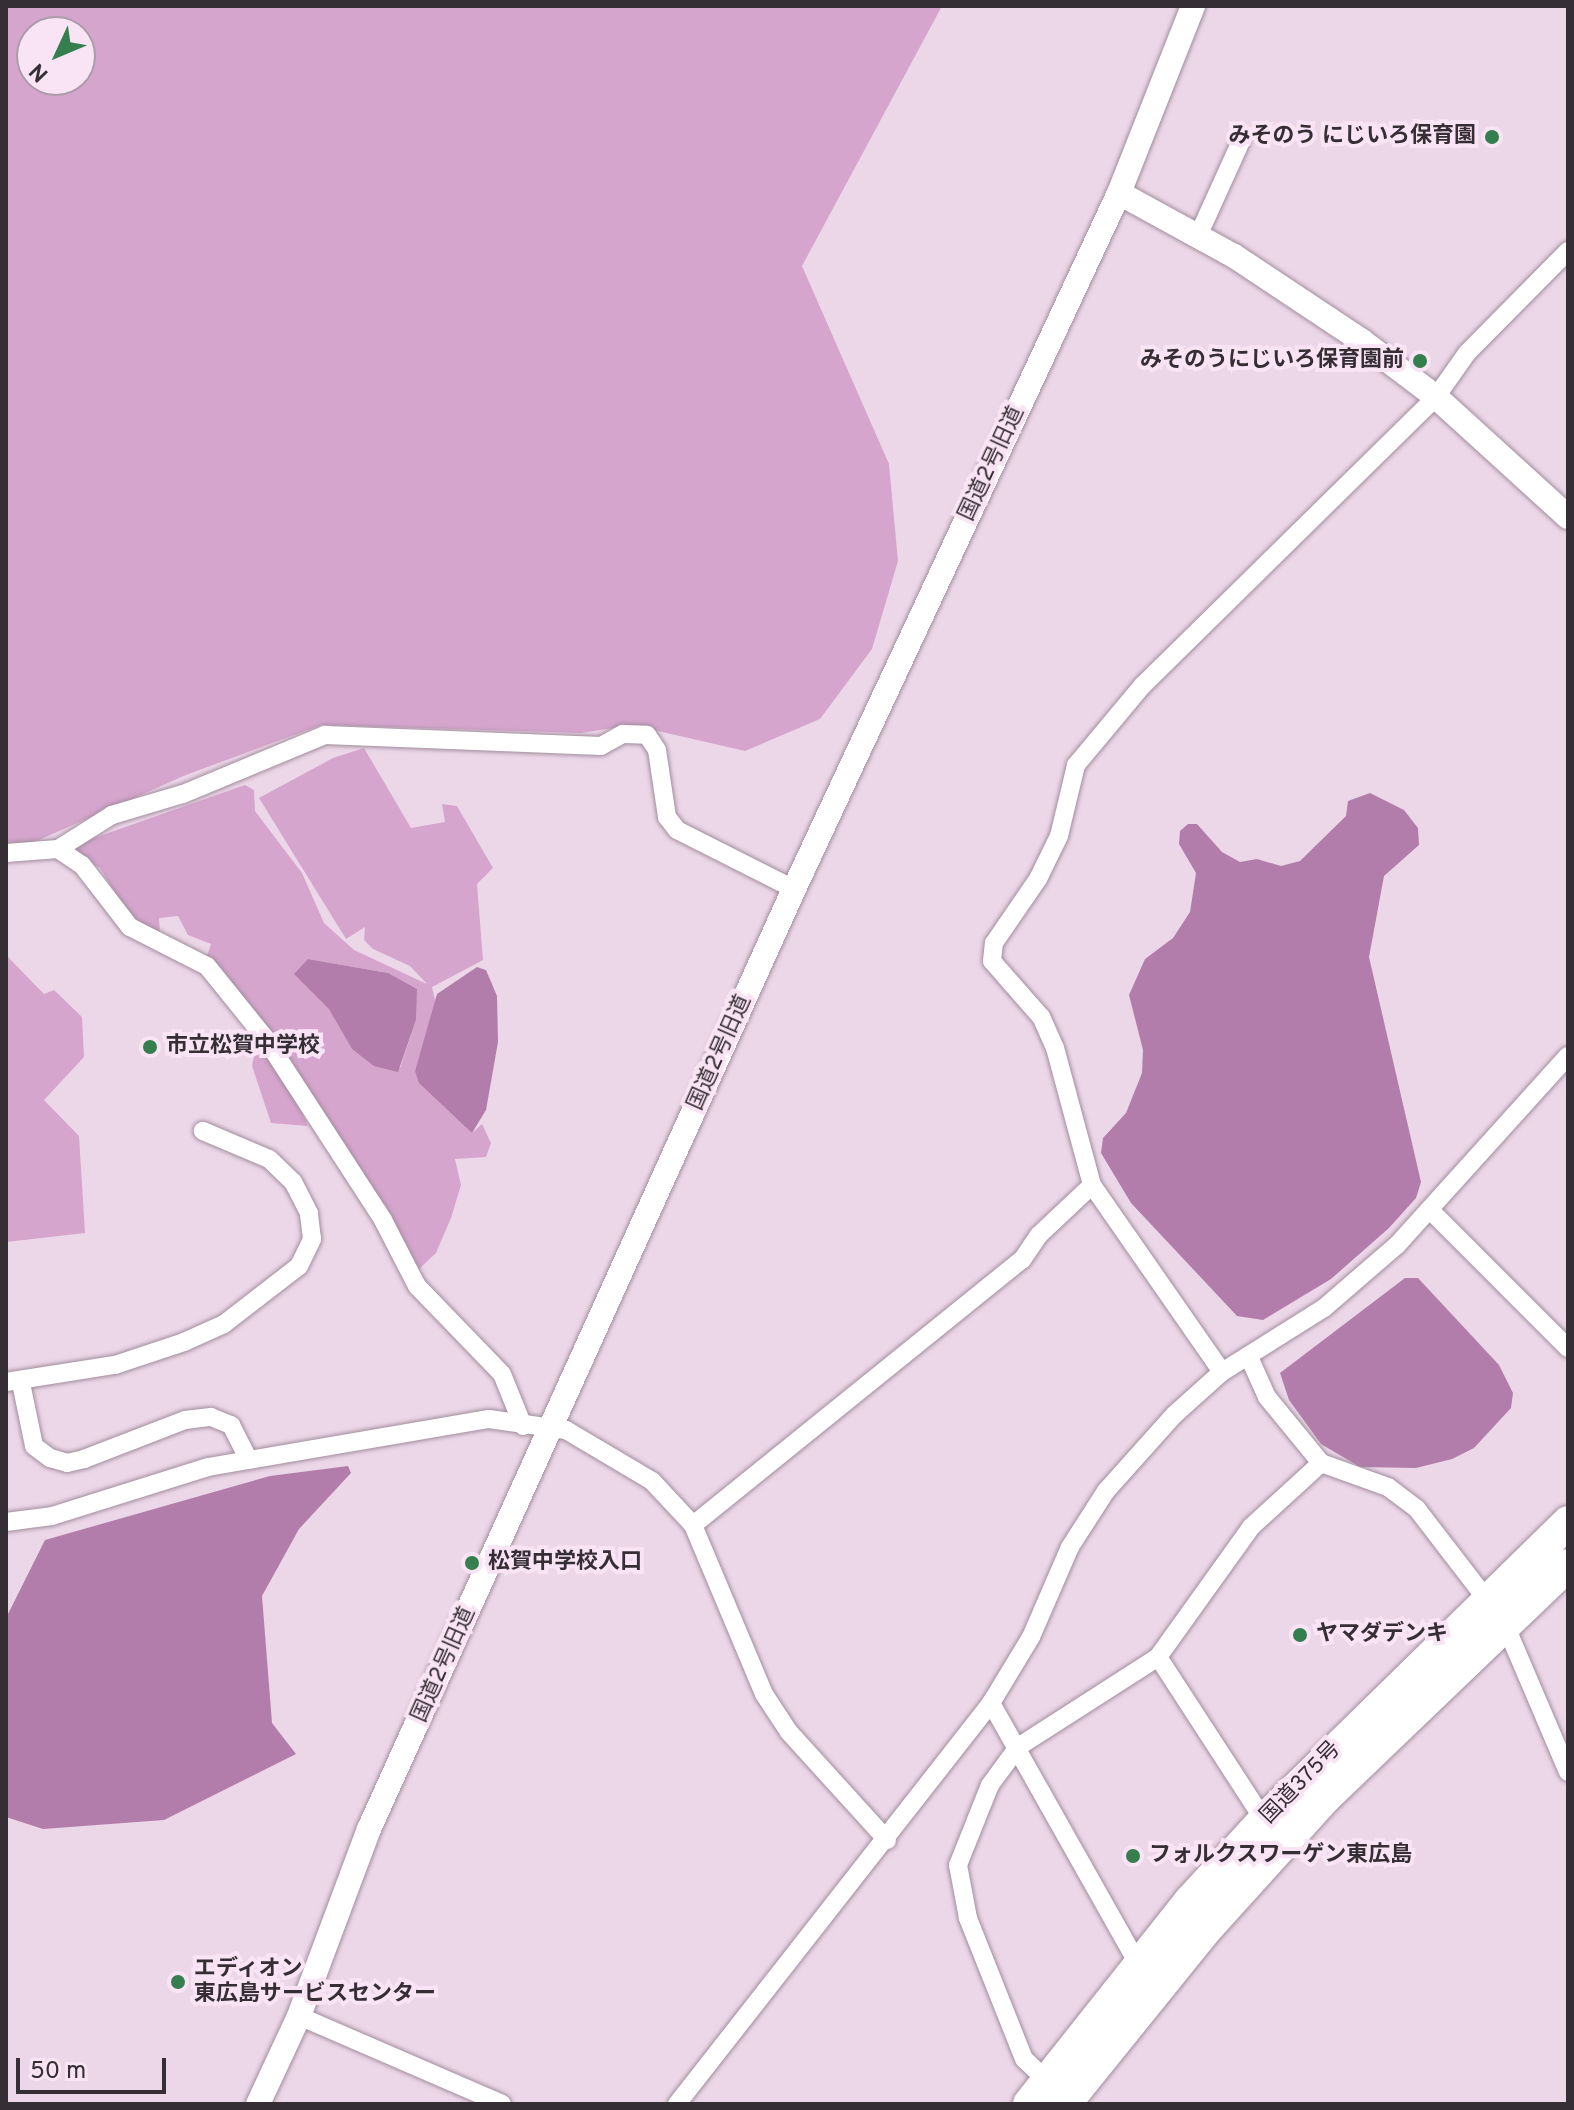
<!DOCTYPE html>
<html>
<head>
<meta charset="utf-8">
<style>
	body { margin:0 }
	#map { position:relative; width:1574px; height:2110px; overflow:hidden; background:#ecd7e8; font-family:Overpass,"Noto Sans JP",sans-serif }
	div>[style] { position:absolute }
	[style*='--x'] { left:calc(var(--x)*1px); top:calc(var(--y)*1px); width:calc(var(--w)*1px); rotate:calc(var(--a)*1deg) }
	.green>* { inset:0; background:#d6a5ce }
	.water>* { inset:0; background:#b27daa }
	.roads { filter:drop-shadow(0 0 2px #a18d9d) drop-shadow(0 0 2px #a18d9d) }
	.street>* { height:18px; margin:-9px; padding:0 9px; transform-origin:9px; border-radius:9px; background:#fff }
	.secondary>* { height:24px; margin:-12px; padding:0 12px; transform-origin:12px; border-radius:12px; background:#fff }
	.highway>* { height:32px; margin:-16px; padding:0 16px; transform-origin:16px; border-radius:16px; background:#fff }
	.dots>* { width:22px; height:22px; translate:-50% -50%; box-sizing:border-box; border:4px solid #f9e4f5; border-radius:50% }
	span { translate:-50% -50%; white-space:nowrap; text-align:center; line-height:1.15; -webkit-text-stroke:8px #f9e4f5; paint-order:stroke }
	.poi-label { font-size:22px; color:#362e35; font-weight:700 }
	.right { translate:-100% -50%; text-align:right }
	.left { translate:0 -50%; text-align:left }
	.street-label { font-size:22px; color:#362e35 }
	.frame { position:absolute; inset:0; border:8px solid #362e35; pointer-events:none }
	.north { position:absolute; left:16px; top:16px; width:80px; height:80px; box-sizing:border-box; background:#f9e4f5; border:2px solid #ab9ba8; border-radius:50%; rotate:226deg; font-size:22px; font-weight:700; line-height:32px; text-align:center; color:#362e35 }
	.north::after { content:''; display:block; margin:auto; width:28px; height:36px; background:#347f4d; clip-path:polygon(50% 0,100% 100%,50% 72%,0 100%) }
	.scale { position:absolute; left:16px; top:2058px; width:150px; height:36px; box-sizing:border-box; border:4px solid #362e35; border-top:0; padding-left:10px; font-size:24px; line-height:28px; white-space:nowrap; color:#362e35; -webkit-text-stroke:6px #f9e4f5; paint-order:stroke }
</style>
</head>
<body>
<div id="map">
	<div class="green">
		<div style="clip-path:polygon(evenodd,6px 6px,942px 6px,802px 266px,889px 464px,898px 561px,872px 649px,820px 719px,745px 751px,632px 725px,581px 733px,321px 725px,186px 775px,23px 847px,6px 845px,6px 6px,32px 32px,80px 32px,80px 80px,32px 80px,32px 32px)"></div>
		<div style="clip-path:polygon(evenodd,364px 748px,411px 828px,445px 822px,442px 804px,457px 806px,493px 868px,477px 884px,483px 960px,432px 987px,436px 1004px,415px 1071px,472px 1133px,482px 1124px,491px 1143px,486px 1157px,455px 1159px,461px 1185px,451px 1218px,436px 1253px,417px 1271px,271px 1032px,207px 956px,211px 944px,188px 935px,178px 916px,159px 918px,160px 934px,128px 914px,100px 868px,84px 860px,74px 845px,245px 785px,254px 790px,255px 811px,302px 873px,324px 923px,354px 950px,427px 984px,410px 966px,373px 949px,364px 940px,365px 927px,346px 939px,259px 798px,333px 758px,364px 748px,308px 959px,388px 973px,416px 1020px,400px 1068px,352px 1049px,308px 959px)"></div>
		<div style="clip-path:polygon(6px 955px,44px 994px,54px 990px,82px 1017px,84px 1057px,44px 1100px,79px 1136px,85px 1233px,6px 1242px)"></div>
		<div style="clip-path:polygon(262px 1046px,289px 1086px,308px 1126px,271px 1123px,252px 1066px,256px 1047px)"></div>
	</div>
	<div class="water">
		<div style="clip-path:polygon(1370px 793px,1404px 810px,1418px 828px,1419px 845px,1384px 876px,1369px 957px,1421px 1182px,1416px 1198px,1389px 1228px,1331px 1279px,1263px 1320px,1237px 1316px,1131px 1203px,1101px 1153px,1103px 1138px,1126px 1113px,1142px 1073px,1143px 1050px,1129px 995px,1145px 959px,1173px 938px,1190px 912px,1196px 873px,1179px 844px,1180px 831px,1188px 824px,1197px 824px,1222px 852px,1240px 862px,1257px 859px,1281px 866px,1300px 861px,1346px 816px,1348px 801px)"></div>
		<div style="clip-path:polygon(308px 959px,388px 973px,417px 989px,416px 1020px,398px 1072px,374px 1066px,352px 1049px,329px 1009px,294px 974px)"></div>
		<div style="clip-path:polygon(477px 967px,486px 970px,497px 996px,498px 1042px,486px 1110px,472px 1133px,419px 1083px,415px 1071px,437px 994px)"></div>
		<div style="clip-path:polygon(1405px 1278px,1418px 1278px,1499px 1365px,1513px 1393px,1511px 1408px,1474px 1448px,1452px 1459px,1416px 1468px,1360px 1467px,1321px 1444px,1289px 1400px,1280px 1373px)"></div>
		<div style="clip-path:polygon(348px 1466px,351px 1473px,299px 1529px,262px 1596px,272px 1723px,296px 1754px,164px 1820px,43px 1829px,6px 1817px,6px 1618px,45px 1540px,270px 1476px)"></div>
	</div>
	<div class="roads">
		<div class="street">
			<div style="--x:1198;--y:236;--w:104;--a:-65.6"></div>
			<div style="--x:58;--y:849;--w:29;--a:34"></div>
			<div style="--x:82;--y:865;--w:78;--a:52.3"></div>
			<div style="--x:130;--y:927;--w:86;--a:26.9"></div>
			<div style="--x:207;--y:966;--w:92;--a:51.1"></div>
			<div style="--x:265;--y:1038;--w:217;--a:57"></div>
			<div style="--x:383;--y:1220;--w:74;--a:62.7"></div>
			<div style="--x:417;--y:1286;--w:122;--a:46"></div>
			<div style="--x:502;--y:1374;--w:56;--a:68"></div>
			<div style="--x:6;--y:853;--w:52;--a:-4.4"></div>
			<div style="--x:58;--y:849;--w:64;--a:-32.2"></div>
			<div style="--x:112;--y:815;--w:74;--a:-16.5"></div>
			<div style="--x:183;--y:794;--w:154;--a:-22.6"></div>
			<div style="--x:325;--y:735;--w:276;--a:2.3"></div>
			<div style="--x:601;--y:746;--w:25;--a:-29"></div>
			<div style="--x:623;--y:734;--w:24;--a:2"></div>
			<div style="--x:647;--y:735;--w:18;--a:56"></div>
			<div style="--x:657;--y:750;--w:68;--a:81.5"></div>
			<div style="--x:667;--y:817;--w:16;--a:52"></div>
			<div style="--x:677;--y:830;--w:131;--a:26.8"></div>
			<div style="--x:1431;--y:1211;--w:194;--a:45"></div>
			<div style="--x:1249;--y:1357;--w:44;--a:65.8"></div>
			<div style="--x:1267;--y:1397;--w:85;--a:50.7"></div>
			<div style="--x:1321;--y:1463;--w:71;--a:19.7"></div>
			<div style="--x:1388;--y:1487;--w:36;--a:37"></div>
			<div style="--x:1417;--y:1509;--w:143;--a:52.4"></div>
			<div style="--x:1504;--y:1622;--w:163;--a:66.9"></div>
			<div style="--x:1222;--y:1372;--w:228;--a:-124.8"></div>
			<div style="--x:1092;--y:1185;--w:142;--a:-105.1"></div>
			<div style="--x:1055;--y:1048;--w:34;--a:-114"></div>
			<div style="--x:1041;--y:1017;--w:74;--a:-131.2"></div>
			<div style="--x:992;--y:961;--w:18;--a:-84"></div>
			<div style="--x:994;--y:943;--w:78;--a:-55.5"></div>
			<div style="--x:1038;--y:879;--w:48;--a:-64"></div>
			<div style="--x:1059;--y:836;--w:73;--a:-76.5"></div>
			<div style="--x:1076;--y:765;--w:104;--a:-50.1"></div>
			<div style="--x:1143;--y:685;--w:411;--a:-44.5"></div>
			<div style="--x:1436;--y:397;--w:54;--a:-54.8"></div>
			<div style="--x:1467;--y:353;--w:144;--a:-45.3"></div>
			<div style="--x:6;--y:1382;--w:110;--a:-8.9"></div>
			<div style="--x:115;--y:1365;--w:73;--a:-18.4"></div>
			<div style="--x:184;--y:1342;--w:44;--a:-24.2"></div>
			<div style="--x:224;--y:1324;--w:95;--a:-37.7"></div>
			<div style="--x:299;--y:1266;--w:30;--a:-64"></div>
			<div style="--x:312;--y:1239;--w:26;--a:-97"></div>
			<div style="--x:309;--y:1213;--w:35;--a:-117"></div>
			<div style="--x:293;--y:1182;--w:33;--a:-136"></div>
			<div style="--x:269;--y:1159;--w:72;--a:-157"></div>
			<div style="--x:21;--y:1383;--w:64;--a:78.3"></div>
			<div style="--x:34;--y:1446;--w:20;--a:37"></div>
			<div style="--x:50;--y:1458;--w:18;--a:16"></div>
			<div style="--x:67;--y:1463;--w:17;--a:-13"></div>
			<div style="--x:84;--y:1459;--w:108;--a:-21.1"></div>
			<div style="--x:185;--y:1420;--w:26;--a:-7"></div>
			<div style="--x:211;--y:1417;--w:22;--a:22"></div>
			<div style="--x:231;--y:1425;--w:39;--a:63"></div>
			<div style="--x:6;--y:1522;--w:46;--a:-7.4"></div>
			<div style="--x:52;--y:1516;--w:164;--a:-17.4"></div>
			<div style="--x:208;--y:1467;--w:285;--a:-9.7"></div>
			<div style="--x:489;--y:1419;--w:78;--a:8.1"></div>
			<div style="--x:566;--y:1430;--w:100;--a:30.7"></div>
			<div style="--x:652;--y:1481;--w:60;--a:47"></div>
			<div style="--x:693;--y:1525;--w:183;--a:67.2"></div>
			<div style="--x:764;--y:1694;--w:45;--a:56.7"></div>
			<div style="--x:789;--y:1732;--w:146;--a:47.8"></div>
			<div style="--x:693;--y:1525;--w:422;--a:-38.9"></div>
			<div style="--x:1022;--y:1260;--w:30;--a:-56"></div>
			<div style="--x:1039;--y:1235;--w:73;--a:-43.3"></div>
			<div style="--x:991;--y:1703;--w:300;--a:60.6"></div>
			<div style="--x:1264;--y:1820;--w:194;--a:-123"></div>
			<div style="--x:1158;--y:1657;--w:160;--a:-54.4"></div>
			<div style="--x:1251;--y:1527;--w:95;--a:-42.4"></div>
			<div style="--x:299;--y:2016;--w:221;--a:23.4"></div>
			<div style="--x:1046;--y:2080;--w:30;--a:-136"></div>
			<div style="--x:1024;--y:2059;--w:152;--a:-111.7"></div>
			<div style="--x:968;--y:1918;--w:54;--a:-100.7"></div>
			<div style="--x:958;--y:1865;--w:86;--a:-68.2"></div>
			<div style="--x:990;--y:1785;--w:47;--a:-53.6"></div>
			<div style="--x:1018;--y:1747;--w:166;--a:-32.7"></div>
			<div style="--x:677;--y:2104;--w:509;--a:-51.94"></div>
			<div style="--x:991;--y:1703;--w:77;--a:-58.8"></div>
			<div style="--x:1031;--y:1637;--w:98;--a:-66.6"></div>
			<div style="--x:1070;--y:1547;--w:67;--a:-57.3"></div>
			<div style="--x:1106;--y:1491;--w:102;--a:-48.2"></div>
			<div style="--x:1174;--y:1415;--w:64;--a:-41.9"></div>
			<div style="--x:1222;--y:1372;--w:120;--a:-32.1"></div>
			<div style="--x:1324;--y:1308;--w:96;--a:-40.8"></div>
			<div style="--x:1397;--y:1245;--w:255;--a:-47.9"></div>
		</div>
		<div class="secondary">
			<div style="--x:1119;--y:193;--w:131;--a:28.7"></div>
			<div style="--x:1234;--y:256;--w:154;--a:33.6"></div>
			<div style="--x:1362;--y:341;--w:93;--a:37.1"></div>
			<div style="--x:1436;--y:397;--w:178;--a:42.3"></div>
			<div style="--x:258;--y:2104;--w:97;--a:-65"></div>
			<div style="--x:299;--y:2016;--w:200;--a:-69.5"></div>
			<div style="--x:369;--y:1829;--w:1032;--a:-65.67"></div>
			<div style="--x:794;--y:889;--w:768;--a:-64.97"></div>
			<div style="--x:1119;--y:193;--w:201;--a:-68.4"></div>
		</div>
		<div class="highway">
			<div style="--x:1029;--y:2104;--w:259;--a:-51.6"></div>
			<div style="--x:1190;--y:1901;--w:110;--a:-47.6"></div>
			<div style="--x:1264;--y:1820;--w:426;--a:-44.4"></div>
			<div style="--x:1065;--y:2104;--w:218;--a:-51.1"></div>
			<div style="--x:1202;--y:1934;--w:183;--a:-47.9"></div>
			<div style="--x:1325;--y:1798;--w:337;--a:-43.8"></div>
		</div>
	</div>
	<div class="dots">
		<div style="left:1492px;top:137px;background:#347f4d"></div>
		<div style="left:1420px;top:361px;background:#347f4d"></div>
		<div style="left:150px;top:1047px;background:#347f4d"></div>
		<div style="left:472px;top:1563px;background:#347f4d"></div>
		<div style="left:1300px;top:1635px;background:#347f4d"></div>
		<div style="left:1133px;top:1856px;background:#347f4d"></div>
		<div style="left:178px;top:1982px;background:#347f4d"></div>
	</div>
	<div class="poi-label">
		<span class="right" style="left:1476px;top:137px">みそのう にじいろ保育園</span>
		<span class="right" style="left:1404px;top:361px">みそのうにじいろ保育園前</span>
		<span class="left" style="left:166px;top:1047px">市立松賀中学校</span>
		<span class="left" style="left:488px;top:1563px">松賀中学校入口</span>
		<span class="left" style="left:1316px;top:1635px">ヤマダデンキ</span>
		<span class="left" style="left:1149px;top:1856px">フォルクスワーゲン東広島</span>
		<span class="left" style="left:194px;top:1982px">エディオン<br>東広島サービスセンター</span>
	</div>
	<div class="street-label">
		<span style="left:992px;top:464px;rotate:-65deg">国道2号旧道</span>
		<span style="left:720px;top:1053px;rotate:-66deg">国道2号旧道</span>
		<span style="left:444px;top:1665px;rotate:-66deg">国道2号旧道</span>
		<span style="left:1301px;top:1783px;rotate:-46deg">国道375号</span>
	</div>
	<div class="frame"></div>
	<div class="north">N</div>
	<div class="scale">50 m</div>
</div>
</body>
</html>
